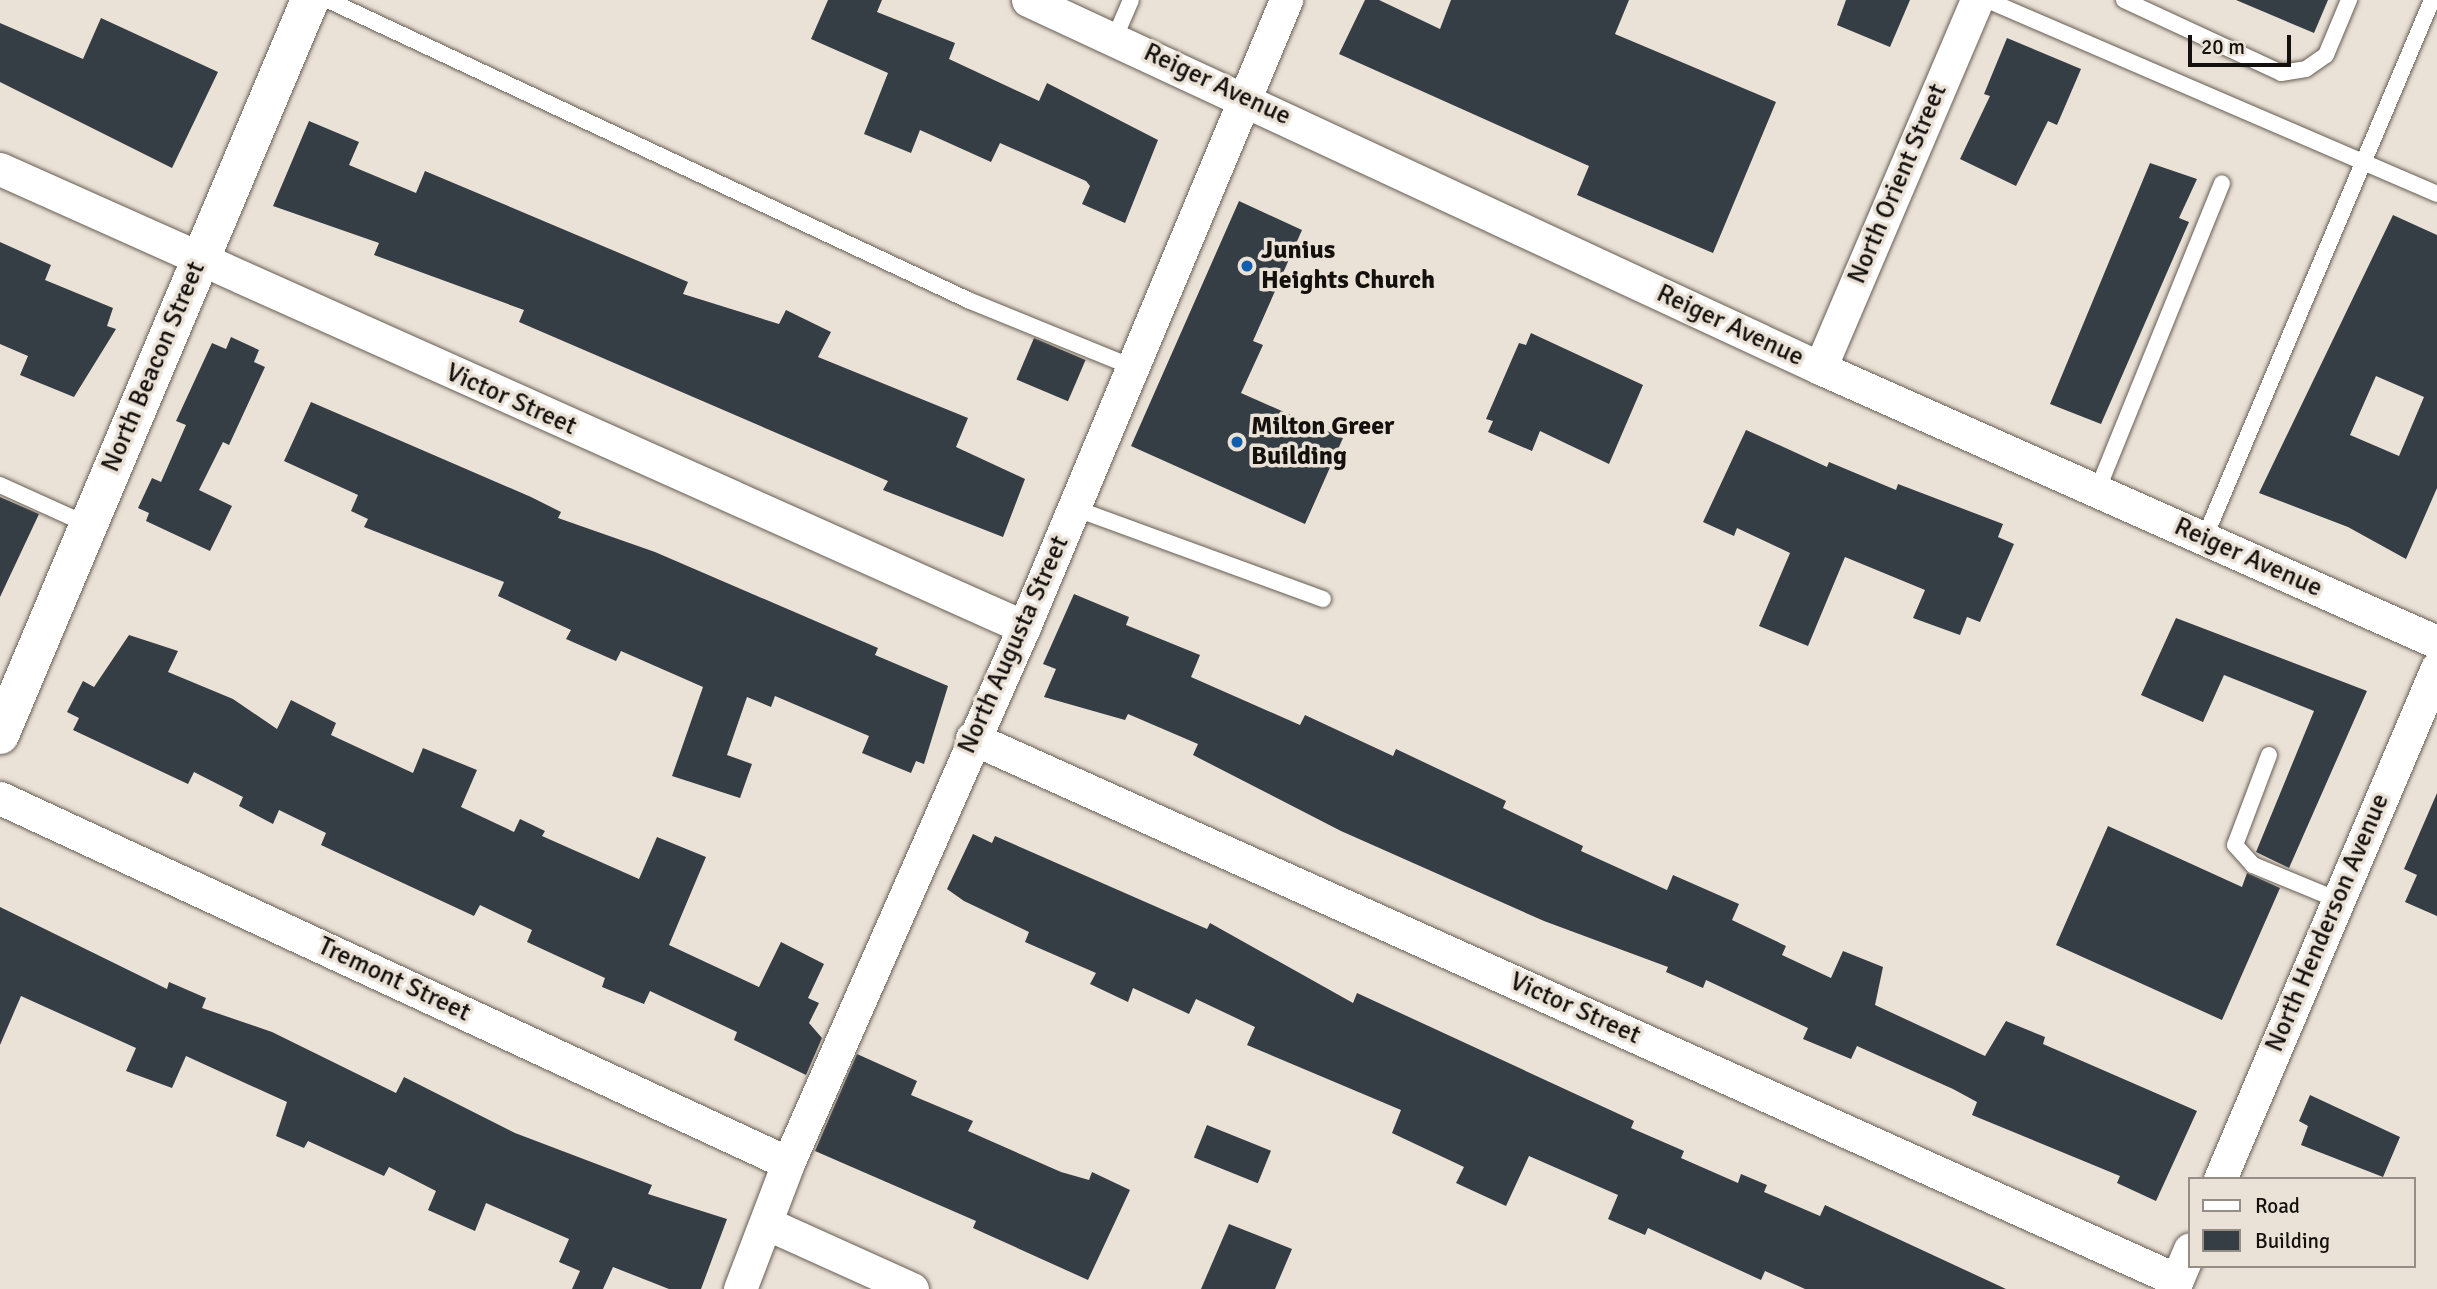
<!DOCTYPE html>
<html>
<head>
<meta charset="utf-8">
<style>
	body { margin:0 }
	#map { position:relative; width:2437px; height:1289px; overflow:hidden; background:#ebe2d7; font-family:Signika,sans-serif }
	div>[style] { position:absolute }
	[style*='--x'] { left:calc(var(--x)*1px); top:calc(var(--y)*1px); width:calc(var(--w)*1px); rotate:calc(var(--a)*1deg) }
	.building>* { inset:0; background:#353d45; transform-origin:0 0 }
	.roads { filter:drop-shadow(0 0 2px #665e54) drop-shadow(0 0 2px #665e54) }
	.service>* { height:16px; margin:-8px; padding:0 8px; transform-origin:8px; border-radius:8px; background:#fff }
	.minor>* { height:33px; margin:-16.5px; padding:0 16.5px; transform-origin:16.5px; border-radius:16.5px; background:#fff }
	.tertiary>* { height:38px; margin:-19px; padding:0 19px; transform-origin:19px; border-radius:19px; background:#fff }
	.dots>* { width:19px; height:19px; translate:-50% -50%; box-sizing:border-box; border:4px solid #ebe2d7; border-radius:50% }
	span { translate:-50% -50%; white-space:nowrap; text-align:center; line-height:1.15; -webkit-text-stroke:7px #ebe2d7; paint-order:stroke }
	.street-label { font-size:26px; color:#13100d }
	.poi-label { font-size:26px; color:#13100d; font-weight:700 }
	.left { translate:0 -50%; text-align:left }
	.legend { position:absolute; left:2188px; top:1177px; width:228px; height:91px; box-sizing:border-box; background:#ebe2d7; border:2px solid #958e86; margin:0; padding:9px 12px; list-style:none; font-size:21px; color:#13100d }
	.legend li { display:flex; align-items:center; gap:14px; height:35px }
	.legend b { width:35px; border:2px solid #958e86 }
	.scale { position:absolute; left:2188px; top:35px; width:103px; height:32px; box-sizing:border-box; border:4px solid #13100d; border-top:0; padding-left:9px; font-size:21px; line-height:24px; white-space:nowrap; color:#13100d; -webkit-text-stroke:5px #ebe2d7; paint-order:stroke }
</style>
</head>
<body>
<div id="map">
	<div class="building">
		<div style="clip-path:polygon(828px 0,882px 0,877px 12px,955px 43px,949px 59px,1039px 101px,1047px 83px,1158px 140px,1125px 223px,1082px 204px,1090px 186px,1086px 181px,1000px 143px,991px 162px,920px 130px,911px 153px,864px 134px,888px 73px,811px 39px)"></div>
		<div style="clip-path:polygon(1365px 0,1379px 0,1440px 29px,1451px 0,1629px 0,1615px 34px,1776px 102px,1713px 253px,1577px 195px,1589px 166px,1339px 54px)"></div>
		<div style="clip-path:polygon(1846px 0,1910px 0,1890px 47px,1837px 25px)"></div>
		<div style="clip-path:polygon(2236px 0,2328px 0,2314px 33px)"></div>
		<div style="clip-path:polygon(101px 18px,218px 72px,172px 168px,0 82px,0 23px,83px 59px)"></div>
		<div style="clip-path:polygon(2007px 38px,2081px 69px,2057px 125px,2048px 121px,2016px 186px,1960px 159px,1990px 96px,1984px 94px)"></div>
		<div style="clip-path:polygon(309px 121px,359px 142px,349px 165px,416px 193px,425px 171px,688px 282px,683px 294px,779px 324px,786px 310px,831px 332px,818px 357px,968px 418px,956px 447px,1025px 479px,1003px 537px,883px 490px,888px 481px,519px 322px,524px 310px,374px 255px,379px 243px,273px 206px)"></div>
		<div style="clip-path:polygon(2150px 163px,2197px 179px,2179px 218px,2189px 222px,2101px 424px,2050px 404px)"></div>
		<div style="clip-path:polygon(1239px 201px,1302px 230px,1253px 341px,1263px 345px,1241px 393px,1343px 438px,1305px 524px,1131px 446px)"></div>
		<div style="clip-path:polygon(evenodd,2393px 215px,2437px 235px,2437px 488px,2406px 559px,2348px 527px,2259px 493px,2393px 215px,2376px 376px,2424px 397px,2399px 456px,2350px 435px,2376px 376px)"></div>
		<div style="clip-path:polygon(0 242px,51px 265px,45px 280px,113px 308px,107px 326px,116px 329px,74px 397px,20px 375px,28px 356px,0 344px)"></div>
		<div style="clip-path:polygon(1531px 333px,1643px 385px,1609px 464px,1540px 431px,1532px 451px,1488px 432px,1493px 421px,1486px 419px,1519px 343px,1526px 345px)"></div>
		<div style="clip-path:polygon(231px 337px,259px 350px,254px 362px,265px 367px,229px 445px,223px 442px,199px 490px,232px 506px,210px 551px,146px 521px,149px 513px,138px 508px,152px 478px,161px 482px,186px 425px,176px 421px,212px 343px,226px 349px)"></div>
		<div style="left:1034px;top:338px;width:56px;height:45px;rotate:23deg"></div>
		<div style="clip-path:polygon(311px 402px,531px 497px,561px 512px,558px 518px,655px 552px,878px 648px,875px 655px,948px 686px,924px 764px,916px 761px,911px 773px,862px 753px,869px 736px,775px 696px,771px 707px,747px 697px,727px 755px,752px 764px,740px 798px,672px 776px,703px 687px,621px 651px,616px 661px,566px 639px,571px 630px,498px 596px,504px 582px,364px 527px,368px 519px,351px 511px,358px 495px,284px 461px)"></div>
		<div style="clip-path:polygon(1746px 430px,1827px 467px,1829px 462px,1896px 490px,1898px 484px,2003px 524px,1998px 537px,2014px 544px,1980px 622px,1967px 617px,1960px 635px,1913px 618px,1925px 590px,1845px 557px,1808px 646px,1759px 626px,1790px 553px,1737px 528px,1734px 536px,1703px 522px)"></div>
		<div style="clip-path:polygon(0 497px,39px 514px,0 597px)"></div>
		<div style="clip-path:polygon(1074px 594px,1129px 617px,1126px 625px,1200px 655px,1191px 677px,1300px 725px,1305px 715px,1393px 756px,1396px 749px,1506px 801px,1503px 808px,1583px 846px,1581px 851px,1667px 890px,1673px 875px,1739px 904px,1732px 920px,1786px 946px,1782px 955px,1831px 978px,1843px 951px,1883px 967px,1875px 1005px,1985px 1056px,2006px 1021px,2045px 1037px,2043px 1044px,2197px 1111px,2156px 1201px,2117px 1183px,2120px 1176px,1972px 1115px,1977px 1102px,1953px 1089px,1857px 1046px,1851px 1059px,1803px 1039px,1808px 1028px,1706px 980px,1703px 988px,1666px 972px,1668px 967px,1544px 921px,1341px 831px,1193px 755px,1198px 744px,1128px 714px,1125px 720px,1044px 697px,1056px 669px,1043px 664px)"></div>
		<div style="clip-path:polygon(2176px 618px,2367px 691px,2289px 868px,2256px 852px,2314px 711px,2224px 675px,2203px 722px,2141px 695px)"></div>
		<div style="clip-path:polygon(129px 635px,178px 651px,168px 672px,233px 699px,277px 729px,291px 700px,336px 723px,331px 735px,413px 773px,423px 748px,477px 770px,461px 807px,514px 832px,520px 819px,545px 831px,542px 836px,639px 879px,657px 837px,706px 857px,669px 945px,759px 987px,781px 942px,824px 964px,808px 998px,819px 1003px,809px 1023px,822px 1038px,806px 1075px,734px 1040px,737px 1032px,650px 991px,644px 1004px,602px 987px,605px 978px,527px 942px,532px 930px,480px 905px,474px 916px,321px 845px,326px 833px,279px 810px,273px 824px,239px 806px,243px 797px,194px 772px,188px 784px,73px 730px,79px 718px,67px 712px,83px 681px,94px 687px)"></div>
		<div style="clip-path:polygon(2437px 793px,2437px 916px,2405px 902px,2417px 875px,2404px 869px)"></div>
		<div style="clip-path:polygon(2108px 826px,2242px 887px,2247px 873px,2280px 888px,2222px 1020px,2056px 945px)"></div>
		<div style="clip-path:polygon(973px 834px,992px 843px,995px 836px,1207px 929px,1210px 923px,1353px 1003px,1357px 993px,1634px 1121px,1631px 1128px,1684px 1151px,1681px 1158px,1738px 1183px,1741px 1174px,1767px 1185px,1764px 1192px,1820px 1216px,1825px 1205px,2006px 1289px,1805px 1289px,1765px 1271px,1761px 1280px,1648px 1228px,1645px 1235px,1608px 1219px,1618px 1195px,1529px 1156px,1506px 1206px,1456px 1183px,1464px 1167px,1392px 1133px,1401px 1110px,1247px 1045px,1255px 1027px,1196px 999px,1189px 1014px,1133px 988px,1128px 1002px,1090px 984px,1096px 973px,1025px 942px,1029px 932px,964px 901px,947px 889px)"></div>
		<div style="clip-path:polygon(0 907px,167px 989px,169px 982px,206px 998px,202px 1008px,272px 1032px,396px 1093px,404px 1077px,515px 1133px,652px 1185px,648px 1194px,727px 1219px,701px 1289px,669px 1289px,613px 1267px,603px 1289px,572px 1289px,580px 1271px,559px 1262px,569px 1239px,486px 1203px,475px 1231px,428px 1210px,436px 1191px,389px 1167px,384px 1176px,308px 1141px,304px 1148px,276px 1136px,287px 1102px,186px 1056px,172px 1088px,126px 1071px,136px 1048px,21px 996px,0 1045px)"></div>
		<div style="clip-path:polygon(857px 1054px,917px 1081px,911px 1095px,973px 1121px,968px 1131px,1061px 1172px,1089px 1180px,1092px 1172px,1130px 1190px,1088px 1280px,973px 1228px,976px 1221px,815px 1151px)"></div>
		<div style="clip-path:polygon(2310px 1095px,2400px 1137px,2383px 1177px,2301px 1145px,2308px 1126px,2299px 1121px)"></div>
		<div style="left:1207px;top:1125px;width:69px;height:35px;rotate:22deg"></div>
		<div style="clip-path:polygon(1229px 1224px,1292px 1249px,1275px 1289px,1201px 1289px)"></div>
	</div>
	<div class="roads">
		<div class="service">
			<div style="--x:328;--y:0;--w:707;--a:25.11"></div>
			<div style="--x:968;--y:300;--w:177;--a:22.2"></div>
			<div style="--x:1987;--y:0;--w:490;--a:23.3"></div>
			<div style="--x:2124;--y:0;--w:173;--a:24.9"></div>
			<div style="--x:2281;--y:73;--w:25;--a:-9"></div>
			<div style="--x:2306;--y:69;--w:24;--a:-35"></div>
			<div style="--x:2326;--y:55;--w:60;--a:-67.3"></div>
			<div style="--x:1115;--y:37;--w:40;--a:-66.6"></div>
			<div style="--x:0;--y:485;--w:97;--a:24.4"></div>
			<div style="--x:2097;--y:491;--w:332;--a:-67.9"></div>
			<div style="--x:1074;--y:508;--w:265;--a:20.1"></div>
			<div style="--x:2204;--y:539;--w:585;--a:-67.07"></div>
			<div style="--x:2269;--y:755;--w:96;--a:110.7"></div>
			<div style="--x:2235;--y:845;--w:27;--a:48"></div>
			<div style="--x:2253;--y:865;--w:92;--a:22.4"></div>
		</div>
		<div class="minor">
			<div style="--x:1028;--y:0;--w:873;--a:24.92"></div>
			<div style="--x:1820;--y:368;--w:675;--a:23.95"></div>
			<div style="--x:0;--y:169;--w:1122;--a:24.1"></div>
			<div style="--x:1820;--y:368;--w:400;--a:-66.9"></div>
			<div style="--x:972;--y:738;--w:1321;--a:24.22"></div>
			<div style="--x:0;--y:798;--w:868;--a:24.85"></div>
			<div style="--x:2220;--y:1179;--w:555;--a:-66.99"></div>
			<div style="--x:768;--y:1224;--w:158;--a:24.3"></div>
			<div style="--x:740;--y:1289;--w:135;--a:-69.1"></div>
			<div style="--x:788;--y:1163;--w:586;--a:-66.24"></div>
			<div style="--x:1024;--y:627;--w:680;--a:-67.32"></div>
			<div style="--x:2173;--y:1289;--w:43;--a:-67"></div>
		</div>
		<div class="tertiary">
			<div style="--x:0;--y:735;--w:798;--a:-67.13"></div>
		</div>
	</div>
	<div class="dots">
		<div style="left:1247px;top:266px;background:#0d5fae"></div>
		<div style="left:1237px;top:442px;background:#0d5fae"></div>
	</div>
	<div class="street-label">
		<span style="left:1217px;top:85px;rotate:25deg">Reiger Avenue</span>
		<span style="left:1898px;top:184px;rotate:-67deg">North Orient Street</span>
		<span style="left:1730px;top:326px;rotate:25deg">Reiger Avenue</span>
		<span style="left:154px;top:367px;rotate:-67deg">North Beacon Street</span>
		<span style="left:511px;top:400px;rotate:24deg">Victor Street</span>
		<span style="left:2248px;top:558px;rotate:24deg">Reiger Avenue</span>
		<span style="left:1014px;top:645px;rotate:-66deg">North Augusta Street</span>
		<span style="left:2328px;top:923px;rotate:-67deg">North Henderson Avenue</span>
		<span style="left:394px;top:980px;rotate:25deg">Tremont Street</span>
		<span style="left:1575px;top:1009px;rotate:24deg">Victor Street</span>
	</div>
	<div class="poi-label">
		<span class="left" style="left:1261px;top:266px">Junius<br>Heights Church</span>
		<span class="left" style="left:1251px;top:442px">Milton Greer<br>Building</span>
	</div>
	<ul class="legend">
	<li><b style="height:9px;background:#fff"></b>Road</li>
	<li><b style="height:19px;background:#353d45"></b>Building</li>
	</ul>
	<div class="scale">20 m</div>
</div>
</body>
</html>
